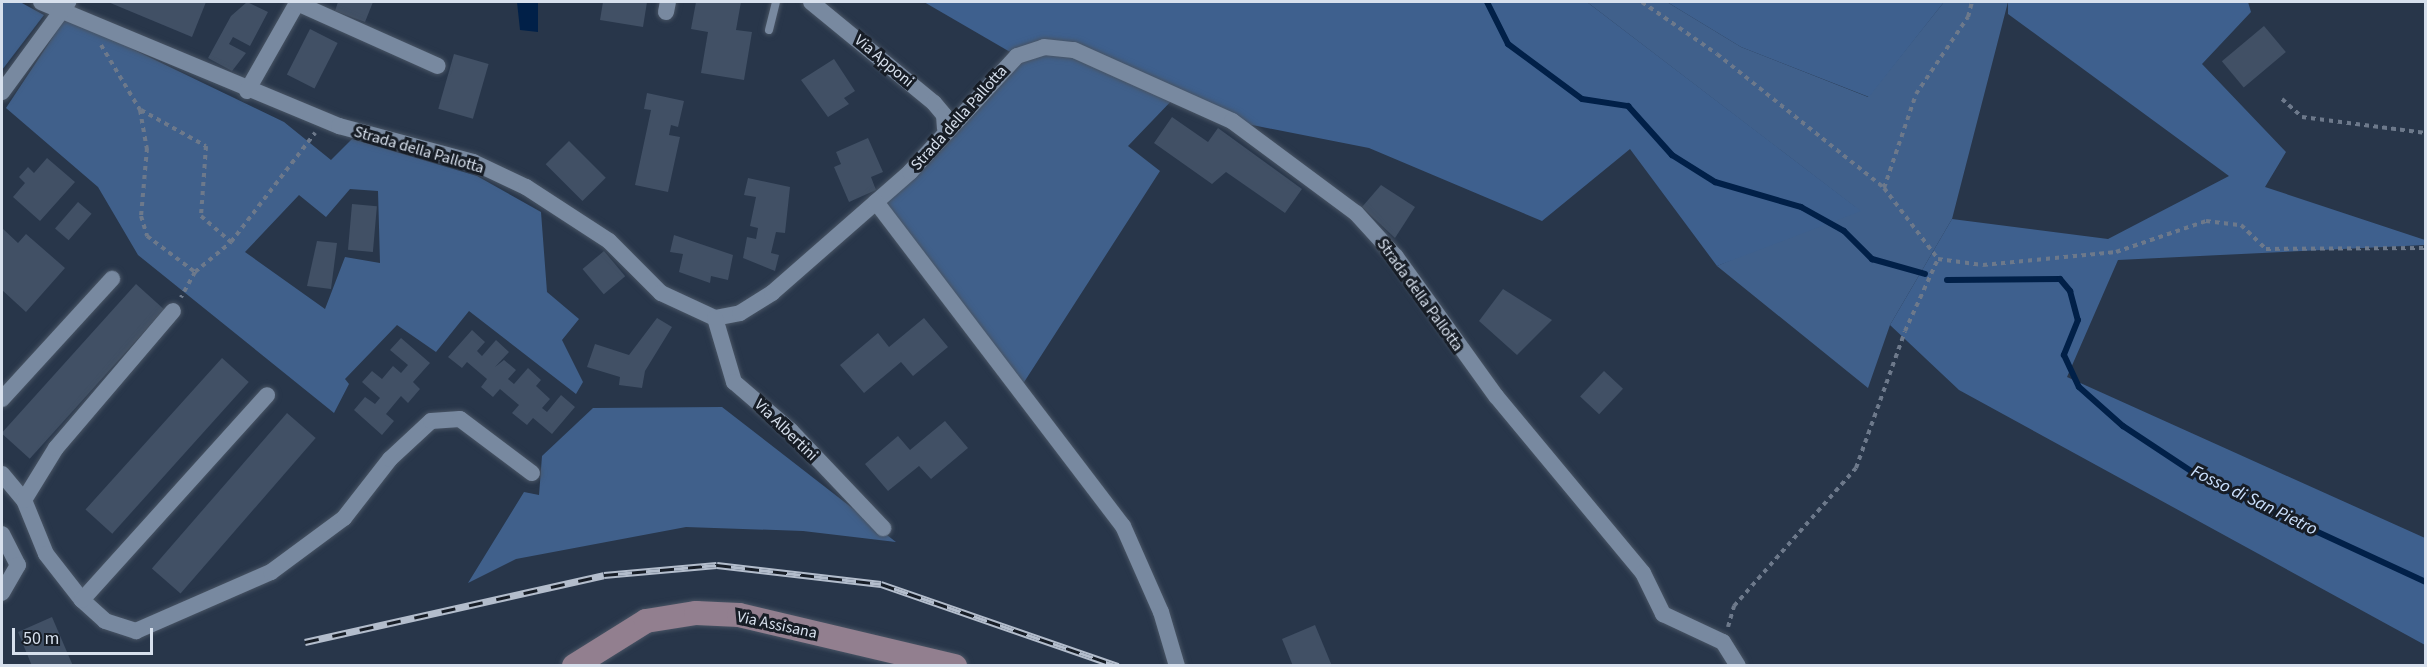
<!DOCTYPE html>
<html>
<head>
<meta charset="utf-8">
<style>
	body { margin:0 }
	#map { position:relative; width:2427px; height:667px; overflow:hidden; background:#28364a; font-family:"Source Sans 3",sans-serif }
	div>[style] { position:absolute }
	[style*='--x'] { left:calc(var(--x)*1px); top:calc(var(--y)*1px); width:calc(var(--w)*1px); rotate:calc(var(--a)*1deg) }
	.green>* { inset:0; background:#40608b }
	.forest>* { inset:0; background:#3e608e }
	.water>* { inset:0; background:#012048 }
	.stream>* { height:6px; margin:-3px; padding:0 3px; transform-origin:3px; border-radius:3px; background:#012048 }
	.building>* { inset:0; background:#415065; transform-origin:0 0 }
	.path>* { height:4px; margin-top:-2px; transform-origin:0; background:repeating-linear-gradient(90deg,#6d798b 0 4.5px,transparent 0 9px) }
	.roads { filter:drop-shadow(0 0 2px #485464) drop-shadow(0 0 2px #485464) }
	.lane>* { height:8px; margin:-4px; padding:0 4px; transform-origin:4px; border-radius:4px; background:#7889a0 }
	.street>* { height:16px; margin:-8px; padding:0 8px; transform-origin:8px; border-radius:8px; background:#7889a0 }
	.secondary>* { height:24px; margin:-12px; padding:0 12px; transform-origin:12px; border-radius:12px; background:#927f8f }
	.rail>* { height:7px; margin-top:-3.5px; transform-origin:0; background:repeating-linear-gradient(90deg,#171d26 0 14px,#b3bdcc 0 28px); box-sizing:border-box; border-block:2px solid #b3bdcc }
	span { translate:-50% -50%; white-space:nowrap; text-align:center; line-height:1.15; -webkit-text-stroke:6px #171d26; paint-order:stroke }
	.street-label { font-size:16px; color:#d7e0ed }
	.water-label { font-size:18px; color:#cde2ff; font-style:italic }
	.frame { position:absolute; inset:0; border:3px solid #d7e0ed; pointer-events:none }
	.scale { position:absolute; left:12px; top:628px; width:141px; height:27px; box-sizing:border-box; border:3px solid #d7e0ed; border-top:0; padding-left:8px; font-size:18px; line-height:21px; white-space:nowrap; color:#d7e0ed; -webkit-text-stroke:4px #171d26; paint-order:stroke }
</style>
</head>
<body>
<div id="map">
	<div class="green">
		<div style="clip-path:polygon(2px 2px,20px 2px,44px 15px,2px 70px)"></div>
		<div style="clip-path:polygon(1587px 2px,1667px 2px,1741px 47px,1868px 97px,1944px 2px,2008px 2px,1952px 219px,1890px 325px,1868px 388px,1717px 266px,1855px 207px)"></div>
		<div style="clip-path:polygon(evenodd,66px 17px,284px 122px,331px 160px,352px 139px,477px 176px,541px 212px,547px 292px,579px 319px,562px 340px,583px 382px,576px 394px,469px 311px,436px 352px,397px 325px,345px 379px,349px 384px,334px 413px,138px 255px,98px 187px,6px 108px,66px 17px,350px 189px,378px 191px,380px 263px,345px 257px,325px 309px,245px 252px,299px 195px,326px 217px,350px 189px)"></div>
		<div style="clip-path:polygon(1044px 47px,1177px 95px,1128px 146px,1160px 171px,1019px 390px,876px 202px,988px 81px)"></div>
		<div style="clip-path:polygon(722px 407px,896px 542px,803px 531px,686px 527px,516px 559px,468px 583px,524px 492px,539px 495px,542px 456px,593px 408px)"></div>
	</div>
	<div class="forest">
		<div style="clip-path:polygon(924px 2px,1587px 2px,1861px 211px,1717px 266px,1630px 149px,1542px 221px,1369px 148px,1232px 121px,1074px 50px,1017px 56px)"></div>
		<div style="clip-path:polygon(1667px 2px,1944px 2px,1869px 97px,1741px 47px)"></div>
		<div style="clip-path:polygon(2008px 2px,2248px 2px,2251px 12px,2202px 64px,2286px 152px,2265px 187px,2425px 240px,2425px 245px,2118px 260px,2067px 377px,2425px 538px,2425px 645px,1959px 390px,1890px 325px,1952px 219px,2108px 239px,2229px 176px,2008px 14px)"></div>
	</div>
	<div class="water">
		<div style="clip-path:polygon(517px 2px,538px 2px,538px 32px,520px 30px)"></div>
	</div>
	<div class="stream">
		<div style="--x:1487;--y:2;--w:47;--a:63.4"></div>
		<div style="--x:1508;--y:44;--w:92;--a:36.6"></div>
		<div style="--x:1582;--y:99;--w:47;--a:8.7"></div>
		<div style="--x:1628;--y:106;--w:66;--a:48.1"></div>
		<div style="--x:1672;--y:155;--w:51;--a:32.1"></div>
		<div style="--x:1715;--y:182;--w:90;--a:16.2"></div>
		<div style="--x:1801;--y:207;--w:49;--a:29.2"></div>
		<div style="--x:1844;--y:231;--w:40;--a:45"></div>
		<div style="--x:1872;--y:259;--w:55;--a:15.8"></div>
		<div style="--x:1947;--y:280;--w:113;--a:-0.5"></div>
		<div style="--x:2060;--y:279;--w:16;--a:50"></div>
		<div style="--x:2070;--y:291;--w:30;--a:75"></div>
		<div style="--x:2078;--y:320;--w:38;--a:112"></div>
		<div style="--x:2064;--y:355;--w:35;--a:65"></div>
		<div style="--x:2079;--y:387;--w:59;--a:41.6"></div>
		<div style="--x:2123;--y:426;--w:96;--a:33.5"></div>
		<div style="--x:2203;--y:479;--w:246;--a:24.8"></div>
	</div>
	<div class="building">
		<div style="clip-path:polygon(108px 2px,206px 2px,192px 37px)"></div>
		<div style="clip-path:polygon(247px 2px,268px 12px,250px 46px,233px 37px,229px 44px,246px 53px,232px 71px,208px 58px,231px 16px)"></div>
		<div style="clip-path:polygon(338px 2px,373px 2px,365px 22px,335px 11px)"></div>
		<div style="clip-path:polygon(603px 2px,647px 2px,643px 27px,600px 20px)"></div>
		<div style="clip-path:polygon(696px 2px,741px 2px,736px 30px,752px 32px,744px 80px,701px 73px,708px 32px,691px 29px)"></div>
		<div style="left:2264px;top:26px;width:34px;height:55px;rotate:50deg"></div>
		<div style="left:310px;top:29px;width:31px;height:51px;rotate:27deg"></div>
		<div style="left:454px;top:54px;width:36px;height:57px;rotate:16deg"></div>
		<div style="clip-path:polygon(834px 59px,855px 91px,844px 98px,849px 104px,828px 117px,801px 80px)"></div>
		<div style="clip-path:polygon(647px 93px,684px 101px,678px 127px,671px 125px,669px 135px,680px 137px,668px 192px,635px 185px,651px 110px,644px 109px)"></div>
		<div style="clip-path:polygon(1172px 117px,1208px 142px,1218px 128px,1302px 189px,1285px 213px,1226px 172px,1212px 184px,1154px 143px)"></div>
		<div style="clip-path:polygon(868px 138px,883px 172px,871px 177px,876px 190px,849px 202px,834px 167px,841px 164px,836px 152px)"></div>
		<div style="left:569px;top:141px;width:52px;height:33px;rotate:45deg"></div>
		<div style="clip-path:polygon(47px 158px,75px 182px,40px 221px,13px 197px,25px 183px,19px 177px,28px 167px,34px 173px)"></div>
		<div style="clip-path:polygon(748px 178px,790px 187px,785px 233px,776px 232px,771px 253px,779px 255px,775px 271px,743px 258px,747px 237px,756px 239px,758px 228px,750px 226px,756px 197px,744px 195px)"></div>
		<div style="clip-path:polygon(1381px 185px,1415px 207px,1395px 238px,1362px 207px)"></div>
		<div style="left:78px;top:202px;width:18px;height:35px;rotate:41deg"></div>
		<div style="left:352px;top:204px;width:25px;height:46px;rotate:5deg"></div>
		<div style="clip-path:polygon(2px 228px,18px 243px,26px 234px,65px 268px,26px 312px,2px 290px)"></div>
		<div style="clip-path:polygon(674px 235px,733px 255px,728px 280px,711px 276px,710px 283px,679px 272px,683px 254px,670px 252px)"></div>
		<div style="clip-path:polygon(317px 241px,337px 243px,331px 289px,307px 286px)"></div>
		<div style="left:604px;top:251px;width:33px;height:28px;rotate:50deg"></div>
		<div style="left:136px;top:284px;width:38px;height:201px;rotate:42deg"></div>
		<div style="clip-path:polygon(1503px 289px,1552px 320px,1517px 355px,1479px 321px)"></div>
		<div style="clip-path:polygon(657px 318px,672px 327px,645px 371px,642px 388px,619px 385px,620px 377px,587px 367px,595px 344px,629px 355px)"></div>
		<div style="clip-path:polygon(924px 318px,948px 347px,913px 376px,901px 362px,864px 393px,840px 365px,878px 333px,889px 347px)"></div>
		<div style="clip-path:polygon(472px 330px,485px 342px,477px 351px,482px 356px,496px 340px,509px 352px,495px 367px,504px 360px,516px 370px,508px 379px,514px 384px,528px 368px,541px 380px,536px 386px,550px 399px,542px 408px,547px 412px,561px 395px,575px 407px,552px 434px,533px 418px,527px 425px,512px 413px,519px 405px,500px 389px,493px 397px,481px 387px,487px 379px,467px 362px,462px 368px,448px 357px)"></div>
		<div style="clip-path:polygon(401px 338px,430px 363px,413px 382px,420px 389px,408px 403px,401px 396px,386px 414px,394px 421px,382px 435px,354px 410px,365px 397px,375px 404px,380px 398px,362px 382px,372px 371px,382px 379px,393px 366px,401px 373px,408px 365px,390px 350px)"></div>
		<div style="left:222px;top:358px;width:36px;height:204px;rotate:42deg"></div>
		<div style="left:1604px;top:371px;width:26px;height:35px;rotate:43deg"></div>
		<div style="left:287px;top:413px;width:38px;height:206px;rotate:41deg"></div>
		<div style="clip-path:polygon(945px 421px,968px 448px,931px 479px,919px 466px,888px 491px,865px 464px,898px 436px,910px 450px)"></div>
		<div style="clip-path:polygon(52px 617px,73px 666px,32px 666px,18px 632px)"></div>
		<div style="clip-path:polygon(1315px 625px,1332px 666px,1293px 666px,1282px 639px)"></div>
	</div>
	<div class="path">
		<div style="--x:1642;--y:2;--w:91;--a:34.7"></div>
		<div style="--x:1717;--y:54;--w:214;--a:38.7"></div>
		<div style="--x:1884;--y:188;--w:89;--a:52.7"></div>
		<div style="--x:1938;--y:259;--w:45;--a:7.6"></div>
		<div style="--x:1983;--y:265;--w:134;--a:-5.6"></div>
		<div style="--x:2116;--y:252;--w:95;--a:-19"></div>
		<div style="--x:2206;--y:221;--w:35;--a:7"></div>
		<div style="--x:2241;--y:225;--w:35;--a:44"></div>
		<div style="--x:2266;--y:249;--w:160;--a:-0.4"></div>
		<div style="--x:101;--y:45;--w:76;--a:59"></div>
		<div style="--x:140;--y:110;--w:39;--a:80"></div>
		<div style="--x:147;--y:148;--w:68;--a:95"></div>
		<div style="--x:141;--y:216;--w:21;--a:73"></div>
		<div style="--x:147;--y:236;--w:60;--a:36.9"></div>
		<div style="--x:195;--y:272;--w:29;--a:119"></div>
		<div style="--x:2282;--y:99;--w:27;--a:42"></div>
		<div style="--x:2302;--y:117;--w:125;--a:7.4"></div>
		<div style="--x:141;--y:110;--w:74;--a:29"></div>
		<div style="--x:206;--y:146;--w:70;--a:94.1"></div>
		<div style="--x:201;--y:216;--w:40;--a:41"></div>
		<div style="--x:1884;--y:188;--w:99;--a:-71.2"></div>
		<div style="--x:1916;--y:94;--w:93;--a:-56"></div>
		<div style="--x:1968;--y:17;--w:16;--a:-75"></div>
		<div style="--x:195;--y:272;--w:47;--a:-39.8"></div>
		<div style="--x:231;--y:242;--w:138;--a:-52.4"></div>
		<div style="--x:1728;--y:627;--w:22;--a:-74"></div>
		<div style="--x:1734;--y:606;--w:184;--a:-48.5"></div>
		<div style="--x:1856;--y:468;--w:145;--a:-70.3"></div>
		<div style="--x:1905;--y:331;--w:79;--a:-65.4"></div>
	</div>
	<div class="roads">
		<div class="lane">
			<div style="--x:769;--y:30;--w:29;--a:-76"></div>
		</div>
		<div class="street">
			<div style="--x:41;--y:2;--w:323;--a:22.6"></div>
			<div style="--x:339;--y:126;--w:139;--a:15"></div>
			<div style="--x:473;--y:162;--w:59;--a:25.3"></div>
			<div style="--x:526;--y:187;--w:99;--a:33"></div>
			<div style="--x:609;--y:241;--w:74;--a:45"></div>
			<div style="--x:661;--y:293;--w:60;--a:24.8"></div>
			<div style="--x:715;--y:318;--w:25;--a:-11"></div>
			<div style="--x:740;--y:313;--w:38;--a:-32"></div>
			<div style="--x:772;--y:293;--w:184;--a:-41.2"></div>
			<div style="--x:910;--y:172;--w:158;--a:-47.3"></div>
			<div style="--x:1017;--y:56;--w:28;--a:-18"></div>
			<div style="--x:1044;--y:47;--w:30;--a:6"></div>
			<div style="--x:1074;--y:50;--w:173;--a:24.2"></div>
			<div style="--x:1232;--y:121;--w:154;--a:36.6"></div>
			<div style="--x:1356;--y:213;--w:59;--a:47.7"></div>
			<div style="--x:1396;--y:257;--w:171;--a:54.3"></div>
			<div style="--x:1496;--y:396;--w:230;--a:50.3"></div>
			<div style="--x:1643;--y:573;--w:46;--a:64"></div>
			<div style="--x:1663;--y:614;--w:66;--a:25"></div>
			<div style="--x:1723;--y:642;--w:28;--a:58"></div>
			<div style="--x:811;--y:2;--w:159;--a:39.4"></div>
			<div style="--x:934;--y:103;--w:16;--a:50"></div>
			<div style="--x:944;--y:115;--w:13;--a:86"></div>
			<div style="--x:666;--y:12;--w:10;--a:-79"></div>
			<div style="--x:247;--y:91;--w:101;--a:-60.4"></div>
			<div style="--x:297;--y:3;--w:154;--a:24.1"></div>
			<div style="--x:2;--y:92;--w:112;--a:-53.7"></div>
			<div style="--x:876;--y:202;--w:407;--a:52.7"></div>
			<div style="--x:1123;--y:526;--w:94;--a:66.2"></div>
			<div style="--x:1161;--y:612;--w:56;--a:73.5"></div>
			<div style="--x:715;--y:318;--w:67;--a:73.5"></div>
			<div style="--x:734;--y:382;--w:75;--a:40.7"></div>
			<div style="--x:791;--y:431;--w:134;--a:46.5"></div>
			<div style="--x:2;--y:399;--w:163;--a:-47.5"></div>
			<div style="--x:2;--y:474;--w:34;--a:50"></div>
			<div style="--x:24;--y:500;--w:58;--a:67.8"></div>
			<div style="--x:46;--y:554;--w:58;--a:52"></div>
			<div style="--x:82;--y:600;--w:31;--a:42"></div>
			<div style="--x:105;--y:621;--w:33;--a:18"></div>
			<div style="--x:136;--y:631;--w:147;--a:-23.6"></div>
			<div style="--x:271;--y:572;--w:91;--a:-36.5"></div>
			<div style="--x:344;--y:518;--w:75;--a:-52.1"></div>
			<div style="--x:390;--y:459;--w:56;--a:-42.8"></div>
			<div style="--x:431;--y:421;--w:29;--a:-4"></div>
			<div style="--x:460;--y:419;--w:90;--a:36.9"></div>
			<div style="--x:24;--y:500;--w:61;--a:-58.4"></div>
			<div style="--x:56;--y:448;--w:180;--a:-49.5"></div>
			<div style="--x:2;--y:534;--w:35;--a:63"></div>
			<div style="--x:18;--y:565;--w:32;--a:120"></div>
			<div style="--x:82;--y:600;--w:276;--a:-47.9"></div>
		</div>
		<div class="secondary">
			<div style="--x:574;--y:666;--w:85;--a:-32"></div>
			<div style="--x:646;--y:621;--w:51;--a:-9.1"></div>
			<div style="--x:696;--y:613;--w:43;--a:2.7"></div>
			<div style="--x:739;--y:615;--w:222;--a:13.3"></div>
		</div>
	</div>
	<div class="rail">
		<div style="--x:305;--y:642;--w:306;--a:-12.6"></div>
		<div style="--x:604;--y:575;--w:113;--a:-5.1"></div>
		<div style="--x:717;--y:565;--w:165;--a:6.6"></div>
		<div style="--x:881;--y:584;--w:251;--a:19.1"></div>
	</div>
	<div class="street-label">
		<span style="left:884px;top:61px;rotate:40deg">Via Apponi</span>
		<span style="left:959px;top:118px;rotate:-48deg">Strada della Pallotta</span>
		<span style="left:419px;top:150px;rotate:16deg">Strada della Pallotta</span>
		<span style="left:1420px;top:295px;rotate:54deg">Strada della Pallotta</span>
		<span style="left:786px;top:430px;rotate:44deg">Via Albertini</span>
		<span style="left:777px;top:625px;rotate:12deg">Via Assisana</span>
	</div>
	<div class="water-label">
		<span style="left:2254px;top:501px;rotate:26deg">Fosso di San Pietro</span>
	</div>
	<div class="frame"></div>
	<div class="scale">50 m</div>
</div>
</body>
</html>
